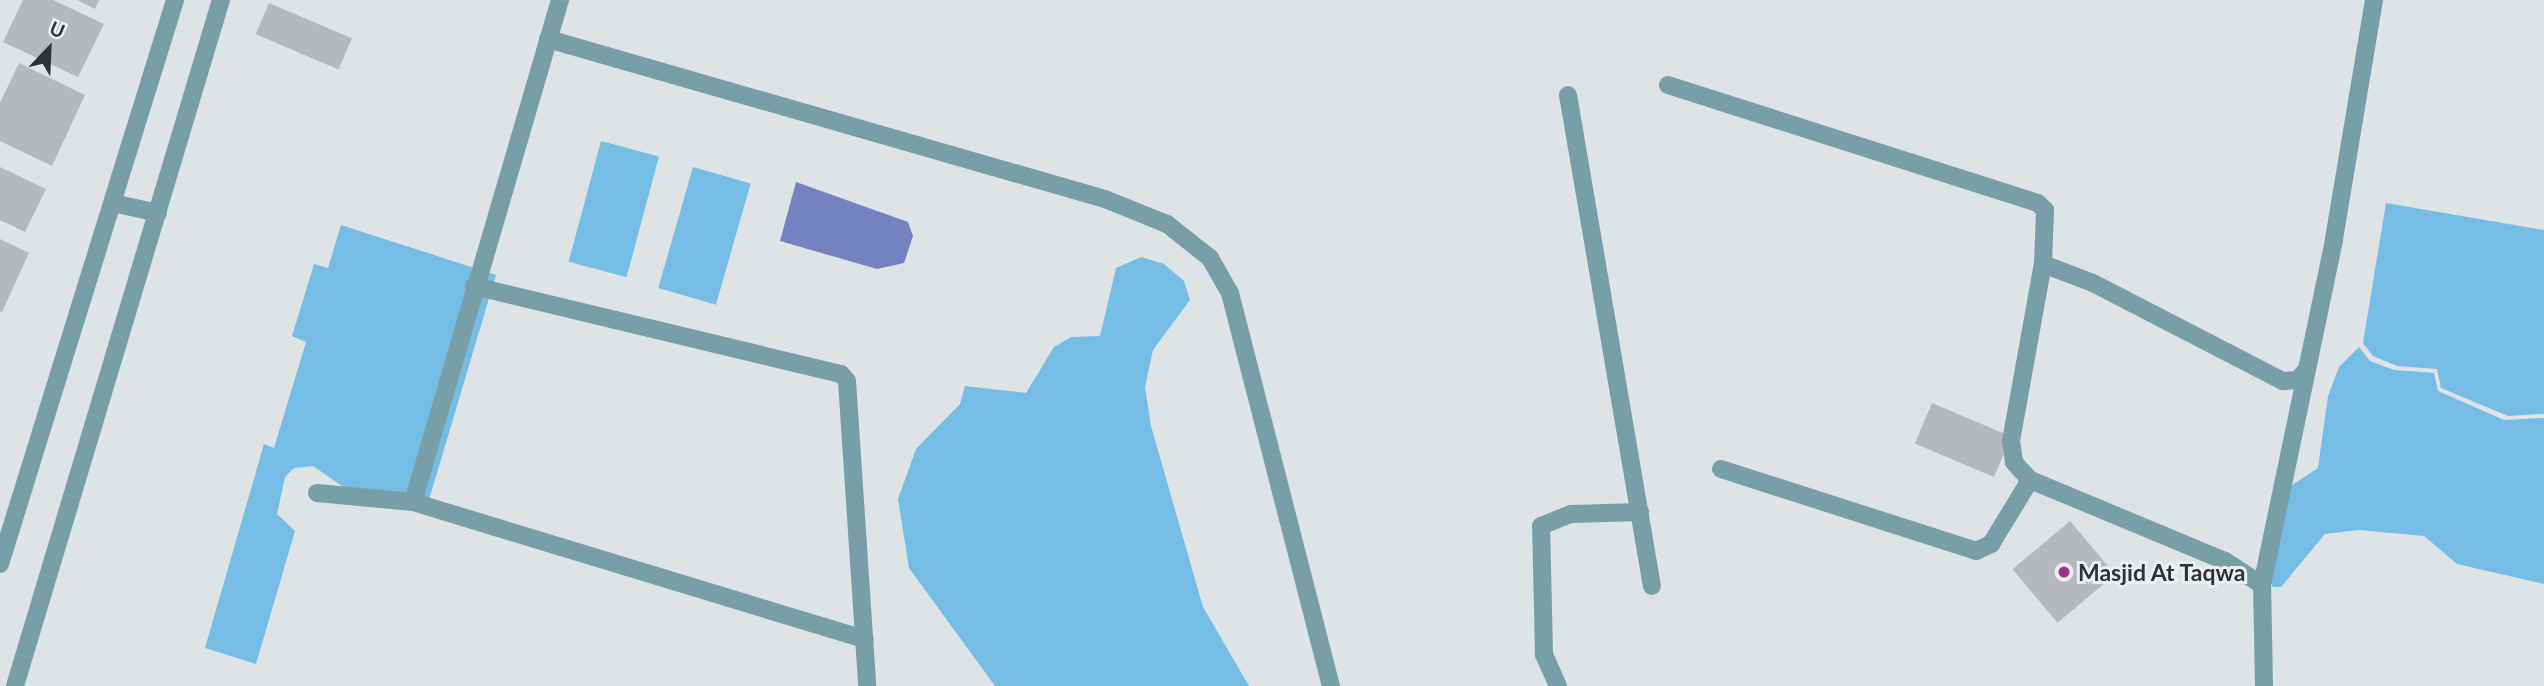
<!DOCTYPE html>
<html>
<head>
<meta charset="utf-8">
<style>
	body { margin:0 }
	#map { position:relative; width:2544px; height:686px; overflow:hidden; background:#dee3e6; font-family:Lato,sans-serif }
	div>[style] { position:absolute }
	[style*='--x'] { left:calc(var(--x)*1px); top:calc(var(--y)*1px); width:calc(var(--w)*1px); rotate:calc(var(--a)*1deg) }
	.green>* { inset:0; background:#75bde5; transform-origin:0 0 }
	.water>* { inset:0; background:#7582c2 }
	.building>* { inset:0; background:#b5b8bc; transform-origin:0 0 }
	.minor>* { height:18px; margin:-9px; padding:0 9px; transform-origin:9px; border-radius:9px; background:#789ea8 }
	.dots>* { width:19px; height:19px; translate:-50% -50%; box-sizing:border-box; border:4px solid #ebf0f3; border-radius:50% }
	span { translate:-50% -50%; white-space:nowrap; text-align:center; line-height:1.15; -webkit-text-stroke:6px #ebf0f3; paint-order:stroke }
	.poi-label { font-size:23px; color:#2f3132; font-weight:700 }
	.left { translate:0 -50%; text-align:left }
	.north { position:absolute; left:14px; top:14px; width:70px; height:70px; -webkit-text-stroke:5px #ebf0f3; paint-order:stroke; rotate:23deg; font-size:19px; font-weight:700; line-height:28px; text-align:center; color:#2f3132 }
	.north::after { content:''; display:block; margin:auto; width:24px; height:32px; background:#2f3132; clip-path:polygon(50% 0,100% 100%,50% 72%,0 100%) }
</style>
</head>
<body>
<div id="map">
	<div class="green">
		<div style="left:601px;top:141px;width:60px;height:125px;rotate:15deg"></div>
		<div style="left:693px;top:167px;width:60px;height:126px;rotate:16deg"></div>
		<div style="clip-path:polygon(2386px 203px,2544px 230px,2544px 414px,2508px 416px,2441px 388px,2437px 369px,2397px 366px,2373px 356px,2363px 343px)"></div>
		<div style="clip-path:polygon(341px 225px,496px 275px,426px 510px,342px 486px,313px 466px,294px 468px,285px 477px,277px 514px,295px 531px,256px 664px,205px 648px,264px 444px,274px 448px,306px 342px,292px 336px,314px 264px,328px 268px)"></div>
		<div style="clip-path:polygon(1141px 257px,1164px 264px,1184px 281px,1190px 300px,1153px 350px,1145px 387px,1151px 426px,1203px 607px,1249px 686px,995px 686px,909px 568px,898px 499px,916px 449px,960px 404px,965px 386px,1026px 393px,1054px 347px,1071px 337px,1100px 336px,1116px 268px)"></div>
		<div style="clip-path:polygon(2359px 347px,2370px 361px,2394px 370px,2434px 373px,2438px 391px,2504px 420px,2544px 418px,2544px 584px,2457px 564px,2424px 536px,2359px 530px,2325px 534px,2281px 587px,2273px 587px,2264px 573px,2286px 489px,2318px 468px,2328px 396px,2339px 367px)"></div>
	</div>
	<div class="water">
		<div style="clip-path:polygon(796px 182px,908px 222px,913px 236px,904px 263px,877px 269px,780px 241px)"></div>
	</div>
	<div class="building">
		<div style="clip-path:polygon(23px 0,53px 0,104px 24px,78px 77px,3px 42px)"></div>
		<div style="clip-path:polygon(77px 0,99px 0,95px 9px)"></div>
		<div style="left:269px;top:3px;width:90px;height:34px;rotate:23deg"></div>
		<div style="clip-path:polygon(19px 63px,85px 95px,52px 166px,0 141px,0 103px)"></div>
		<div style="clip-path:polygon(0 167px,46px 189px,25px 232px,0 220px)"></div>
		<div style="clip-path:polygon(0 239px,29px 253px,2px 312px,0 311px)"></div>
		<div style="left:1932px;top:403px;width:86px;height:44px;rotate:23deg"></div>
		<div style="left:2070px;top:521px;width:70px;height:75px;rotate:50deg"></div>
	</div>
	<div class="minor">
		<div style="--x:548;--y:39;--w:580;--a:16.03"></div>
		<div style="--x:1105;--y:199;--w:67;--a:22"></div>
		<div style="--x:1167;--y:224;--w:55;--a:38.3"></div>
		<div style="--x:1210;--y:258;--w:40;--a:60.3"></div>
		<div style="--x:1230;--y:293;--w:406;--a:75.6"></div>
		<div style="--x:1668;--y:85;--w:388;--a:17.7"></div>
		<div style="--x:2038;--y:203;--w:10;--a:45"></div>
		<div style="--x:2045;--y:210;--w:54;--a:92.1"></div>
		<div style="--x:1568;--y:95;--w:498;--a:80.3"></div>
		<div style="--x:113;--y:203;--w:46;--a:12.5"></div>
		<div style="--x:474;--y:286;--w:377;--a:13.5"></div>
		<div style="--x:841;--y:374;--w:9;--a:49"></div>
		<div style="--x:847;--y:381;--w:306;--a:86.2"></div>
		<div style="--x:1721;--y:469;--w:268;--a:17.8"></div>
		<div style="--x:1976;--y:551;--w:17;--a:-25"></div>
		<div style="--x:1991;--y:544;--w:75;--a:-58.6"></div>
		<div style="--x:317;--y:493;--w:96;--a:5.4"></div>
		<div style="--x:413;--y:502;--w:472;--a:16.9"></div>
		<div style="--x:413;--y:502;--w:523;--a:-73.68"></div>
		<div style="--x:0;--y:564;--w:591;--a:-72.76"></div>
		<div style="--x:2262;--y:585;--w:44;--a:-147"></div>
		<div style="--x:2225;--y:561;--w:211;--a:-157.4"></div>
		<div style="--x:2030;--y:480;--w:24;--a:-132"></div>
		<div style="--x:2014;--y:462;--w:21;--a:-98"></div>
		<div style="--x:2011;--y:441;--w:180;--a:-79.8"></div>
		<div style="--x:2043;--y:264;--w:53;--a:20.8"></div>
		<div style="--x:2093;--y:283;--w:214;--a:27.3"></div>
		<div style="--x:2283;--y:381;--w:15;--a:-4"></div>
		<div style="--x:2298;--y:380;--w:14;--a:-51"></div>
		<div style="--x:15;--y:686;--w:716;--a:-73.29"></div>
		<div style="--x:1558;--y:686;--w:35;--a:-114"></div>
		<div style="--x:1544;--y:654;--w:128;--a:-91.3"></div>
		<div style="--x:1541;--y:526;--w:32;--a:-22"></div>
		<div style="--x:1571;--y:514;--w:69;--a:-1.7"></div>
		<div style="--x:2264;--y:686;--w:101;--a:-91.1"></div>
		<div style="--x:2262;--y:585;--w:353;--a:-78.2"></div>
		<div style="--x:2334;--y:239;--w:242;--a:-80.5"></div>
	</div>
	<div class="dots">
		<div style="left:2064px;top:572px;background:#a1318f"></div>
	</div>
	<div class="poi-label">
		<span class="left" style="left:2078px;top:572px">Masjid At Taqwa</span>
	</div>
	<div class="north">U</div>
</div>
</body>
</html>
